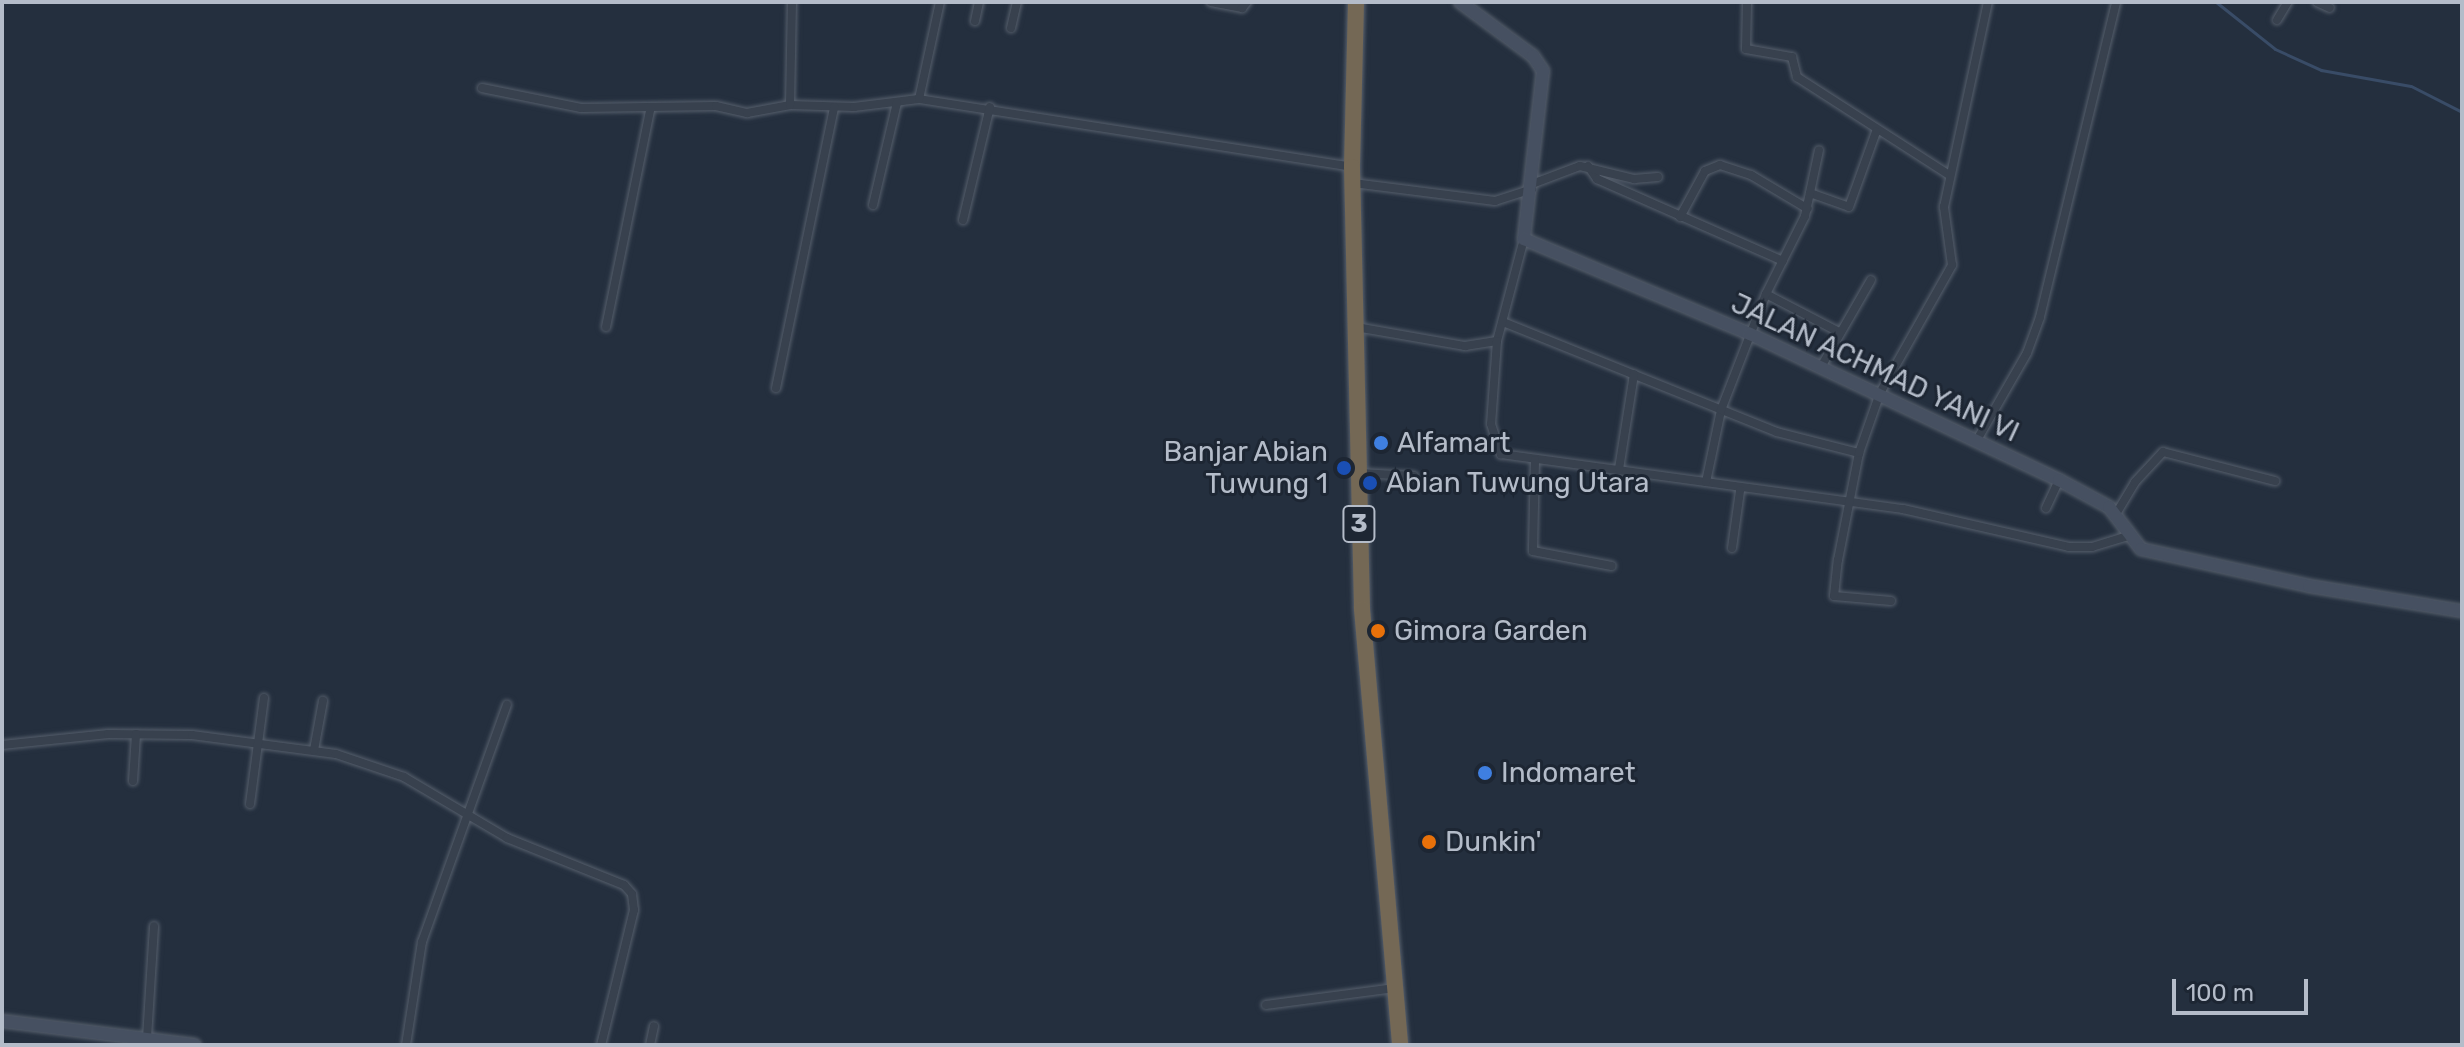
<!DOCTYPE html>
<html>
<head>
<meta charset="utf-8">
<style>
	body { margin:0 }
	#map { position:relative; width:2464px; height:1047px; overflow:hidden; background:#242f3e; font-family:Rubik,sans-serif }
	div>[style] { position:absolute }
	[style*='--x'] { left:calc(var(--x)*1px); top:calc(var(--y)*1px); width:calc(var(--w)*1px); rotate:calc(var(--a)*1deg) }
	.stream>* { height:3px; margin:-1.5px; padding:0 1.5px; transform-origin:1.5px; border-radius:1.5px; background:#394c67 }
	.roads { filter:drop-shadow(0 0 2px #565f6c) drop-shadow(0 0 2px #565f6c) }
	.street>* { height:8px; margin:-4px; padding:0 4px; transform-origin:4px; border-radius:4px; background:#38414e }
	.secondary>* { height:12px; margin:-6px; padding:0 6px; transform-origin:6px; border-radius:6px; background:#465061 }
	.highway>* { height:16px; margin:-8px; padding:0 8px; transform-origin:8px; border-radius:8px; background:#746855 }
	.dots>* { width:22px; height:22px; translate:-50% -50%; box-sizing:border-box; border:4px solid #1d2633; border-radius:50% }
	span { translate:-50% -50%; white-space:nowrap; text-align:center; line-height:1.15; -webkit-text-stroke:6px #1d2633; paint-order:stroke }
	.shield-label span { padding:2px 6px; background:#1d2633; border:2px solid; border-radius:6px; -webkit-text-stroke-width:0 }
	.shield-label { font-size:26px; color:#b4bcc9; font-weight:700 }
	.street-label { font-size:28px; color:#b4bcc9 }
	.poi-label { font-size:28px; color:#b4bcc9 }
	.left { translate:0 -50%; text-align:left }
	.right { translate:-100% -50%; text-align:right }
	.frame { position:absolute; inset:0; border:4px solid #b4bcc9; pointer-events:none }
	.scale { position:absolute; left:2172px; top:979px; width:136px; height:36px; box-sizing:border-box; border:4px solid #b4bcc9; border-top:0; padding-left:10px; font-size:24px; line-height:28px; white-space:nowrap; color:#b4bcc9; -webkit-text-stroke:6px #1d2633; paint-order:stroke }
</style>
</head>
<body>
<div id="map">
	<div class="stream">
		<div style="--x:2216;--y:2;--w:75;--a:38.5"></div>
		<div style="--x:2275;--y:49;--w:51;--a:24.5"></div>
		<div style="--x:2321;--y:70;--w:91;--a:10.1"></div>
		<div style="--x:2411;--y:86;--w:57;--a:27"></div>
	</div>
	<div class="roads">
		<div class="street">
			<div style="--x:1211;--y:2;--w:32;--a:11"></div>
			<div style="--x:1242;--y:8;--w:8;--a:-50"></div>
			<div style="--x:1747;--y:2;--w:47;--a:91.2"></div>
			<div style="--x:1746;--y:49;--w:47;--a:9.9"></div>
			<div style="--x:1792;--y:57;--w:21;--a:76"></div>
			<div style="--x:1797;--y:77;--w:181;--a:32.8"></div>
			<div style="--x:2317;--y:2;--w:14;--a:25"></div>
			<div style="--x:2277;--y:20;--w:21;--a:-59"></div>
			<div style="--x:975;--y:21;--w:19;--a:-78"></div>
			<div style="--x:1011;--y:28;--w:27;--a:-77"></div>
			<div style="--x:482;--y:88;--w:101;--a:11.4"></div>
			<div style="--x:581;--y:108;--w:135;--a:-0.8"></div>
			<div style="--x:716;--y:106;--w:32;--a:13"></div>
			<div style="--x:747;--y:113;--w:44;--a:-10.5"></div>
			<div style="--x:790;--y:105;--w:64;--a:1.8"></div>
			<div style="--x:854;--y:107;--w:65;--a:-7"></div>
			<div style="--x:919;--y:99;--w:437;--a:8.9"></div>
			<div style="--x:919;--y:99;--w:99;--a:-77.8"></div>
			<div style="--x:790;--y:105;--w:103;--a:-88.9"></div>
			<div style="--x:1588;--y:166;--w:16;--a:55"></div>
			<div style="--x:1597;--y:179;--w:203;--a:23.8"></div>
			<div style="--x:1353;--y:183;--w:143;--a:7.2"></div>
			<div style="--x:1495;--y:201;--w:39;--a:-18"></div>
			<div style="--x:1532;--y:184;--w:51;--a:-20.6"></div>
			<div style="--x:1580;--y:166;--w:56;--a:13.5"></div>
			<div style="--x:1634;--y:179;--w:24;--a:-5"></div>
			<div style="--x:1810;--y:193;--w:41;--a:19.7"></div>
			<div style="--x:1849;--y:207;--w:80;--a:-70.2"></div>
			<div style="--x:873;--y:205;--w:105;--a:-76.8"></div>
			<div style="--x:1680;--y:217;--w:52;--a:-61.5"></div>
			<div style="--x:1705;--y:171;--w:16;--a:-22"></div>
			<div style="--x:1720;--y:165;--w:33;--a:18"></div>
			<div style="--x:1751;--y:175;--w:66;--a:30.8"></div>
			<div style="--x:963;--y:220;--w:116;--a:-76.6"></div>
			<div style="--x:1766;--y:294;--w:82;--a:27.5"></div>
			<div style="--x:1503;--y:322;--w:295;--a:21.9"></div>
			<div style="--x:1777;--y:432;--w:85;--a:14.4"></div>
			<div style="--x:606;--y:327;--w:221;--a:-78.5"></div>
			<div style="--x:1356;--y:327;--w:111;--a:9.9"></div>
			<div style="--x:1465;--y:346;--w:32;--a:-9"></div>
			<div style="--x:1497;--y:341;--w:106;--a:-75.2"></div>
			<div style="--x:1497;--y:341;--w:83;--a:94.1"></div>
			<div style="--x:1491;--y:424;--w:32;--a:72"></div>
			<div style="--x:1501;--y:454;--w:406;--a:7.8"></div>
			<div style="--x:1903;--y:509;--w:170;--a:12.9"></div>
			<div style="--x:2069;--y:547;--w:23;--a:0"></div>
			<div style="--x:2092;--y:547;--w:38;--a:-17"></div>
			<div style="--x:1821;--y:367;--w:100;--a:-60.1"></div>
			<div style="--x:776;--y:388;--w:287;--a:-78.3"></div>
			<div style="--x:1977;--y:440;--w:100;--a:-60.1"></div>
			<div style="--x:2027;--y:353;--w:38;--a:-70"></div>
			<div style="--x:2040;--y:317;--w:324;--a:-76.4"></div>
			<div style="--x:1535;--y:460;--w:91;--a:91.3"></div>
			<div style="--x:1533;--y:551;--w:80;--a:10.8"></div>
			<div style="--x:1619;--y:469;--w:96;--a:-81"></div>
			<div style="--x:1359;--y:473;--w:55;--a:3.1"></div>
			<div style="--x:1706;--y:482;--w:74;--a:-78.2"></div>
			<div style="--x:1721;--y:410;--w:124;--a:-68.8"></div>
			<div style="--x:1766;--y:294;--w:87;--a:-63.4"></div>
			<div style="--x:1805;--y:216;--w:67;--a:-78"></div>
			<div style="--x:2046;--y:508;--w:31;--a:-65"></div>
			<div style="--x:2116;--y:514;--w:37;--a:-59"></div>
			<div style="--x:2135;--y:482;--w:41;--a:-47"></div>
			<div style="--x:2163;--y:452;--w:116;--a:14.5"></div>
			<div style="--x:1732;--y:548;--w:58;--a:-82"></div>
			<div style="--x:1891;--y:601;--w:57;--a:-175"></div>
			<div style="--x:1834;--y:596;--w:36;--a:-84"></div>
			<div style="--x:1838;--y:560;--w:109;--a:-78.9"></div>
			<div style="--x:1859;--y:453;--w:64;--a:-70.7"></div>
			<div style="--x:1880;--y:393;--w:147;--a:-60.6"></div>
			<div style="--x:1952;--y:265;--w:59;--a:-97.9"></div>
			<div style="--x:1944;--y:207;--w:210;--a:-77.9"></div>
			<div style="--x:2;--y:745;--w:107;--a:-5.9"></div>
			<div style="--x:108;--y:734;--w:84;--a:0.7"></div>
			<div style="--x:192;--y:735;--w:145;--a:7.5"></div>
			<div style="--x:336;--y:754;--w:72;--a:18.7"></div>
			<div style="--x:404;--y:777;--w:120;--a:30.6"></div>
			<div style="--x:507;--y:838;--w:126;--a:21.9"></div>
			<div style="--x:624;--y:885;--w:12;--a:48"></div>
			<div style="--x:632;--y:894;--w:16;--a:83"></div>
			<div style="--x:634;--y:910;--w:139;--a:103.7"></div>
			<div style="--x:314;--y:750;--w:50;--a:-79.6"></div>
			<div style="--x:133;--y:781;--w:47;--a:-86.3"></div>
			<div style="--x:250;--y:804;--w:107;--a:-82.5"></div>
			<div style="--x:1266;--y:1005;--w:130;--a:-7.5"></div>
			<div style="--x:147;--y:1038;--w:112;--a:-86.4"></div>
			<div style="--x:406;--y:1045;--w:104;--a:-81.2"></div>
			<div style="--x:422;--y:942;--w:252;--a:-70.3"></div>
			<div style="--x:650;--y:1045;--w:19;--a:-78"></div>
		</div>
		<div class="secondary">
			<div style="--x:1460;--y:2;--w:91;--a:36.5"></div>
			<div style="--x:1533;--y:56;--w:18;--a:56"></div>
			<div style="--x:1543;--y:71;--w:169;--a:96.5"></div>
			<div style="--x:1524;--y:239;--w:245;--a:22.8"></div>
			<div style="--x:1750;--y:334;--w:342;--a:25.3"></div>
			<div style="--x:2059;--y:480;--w:57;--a:28.4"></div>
			<div style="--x:2109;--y:507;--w:53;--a:52.7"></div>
			<div style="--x:2141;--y:549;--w:172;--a:12.4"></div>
			<div style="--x:2309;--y:586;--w:155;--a:9.3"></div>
			<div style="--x:2;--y:1021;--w:194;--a:7.1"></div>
		</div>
		<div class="highway">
			<div style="--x:1356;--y:2;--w:165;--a:91.4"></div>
			<div style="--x:1352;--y:167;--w:442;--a:88.7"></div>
			<div style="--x:1362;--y:609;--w:438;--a:85"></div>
		</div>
	</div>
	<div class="dots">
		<div style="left:1381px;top:443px;background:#3f7fe0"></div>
		<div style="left:1344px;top:468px;background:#1a4fb4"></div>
		<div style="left:1370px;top:483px;background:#1a4fb4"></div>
		<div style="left:1378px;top:631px;background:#e8710a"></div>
		<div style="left:1485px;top:773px;background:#3f7fe0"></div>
		<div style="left:1429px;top:842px;background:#e8710a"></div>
	</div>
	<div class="shield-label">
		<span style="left:1359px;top:524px">3</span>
	</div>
	<div class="street-label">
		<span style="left:1875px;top:368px;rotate:25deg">JALAN ACHMAD YANI VI</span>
	</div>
	<div class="poi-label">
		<span class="left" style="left:1397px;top:443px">Alfamart</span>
		<span class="right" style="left:1328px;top:468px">Banjar Abian<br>Tuwung 1</span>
		<span class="left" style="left:1386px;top:483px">Abian Tuwung Utara</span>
		<span class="left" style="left:1394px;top:631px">Gimora Garden</span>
		<span class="left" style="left:1501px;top:773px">Indomaret</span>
		<span class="left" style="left:1445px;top:842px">Dunkin'</span>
	</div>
	<div class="frame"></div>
	<div class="scale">100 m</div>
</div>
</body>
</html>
